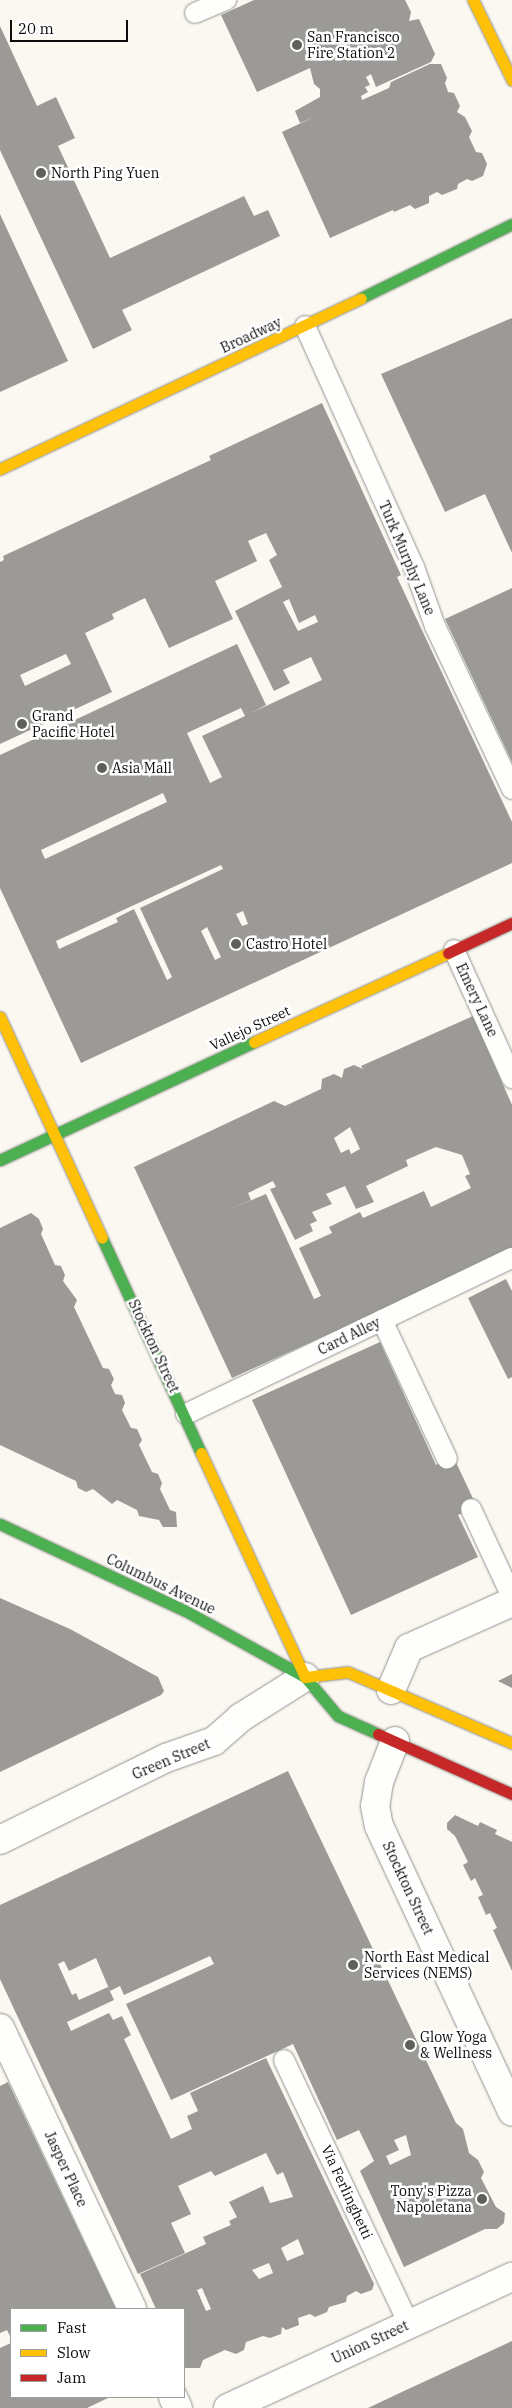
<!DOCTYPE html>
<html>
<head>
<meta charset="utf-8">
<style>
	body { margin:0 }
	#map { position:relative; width:512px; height:2408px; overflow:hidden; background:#faf8f0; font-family:"IBM Plex Serif",serif }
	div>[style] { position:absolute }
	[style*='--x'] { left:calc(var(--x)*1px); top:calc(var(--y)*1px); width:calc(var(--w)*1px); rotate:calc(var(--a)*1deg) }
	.building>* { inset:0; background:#9c9a96 }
	.roads { filter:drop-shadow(0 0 1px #93928f) drop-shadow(0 0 1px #93928f) }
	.lane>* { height:20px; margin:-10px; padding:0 10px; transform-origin:10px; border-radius:10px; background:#fefefd }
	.street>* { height:28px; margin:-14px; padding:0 14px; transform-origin:14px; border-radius:14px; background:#fefefd }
	.fast>* { height:11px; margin:-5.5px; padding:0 5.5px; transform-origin:5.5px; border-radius:5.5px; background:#4caf50 }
	.slow>* { height:11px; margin:-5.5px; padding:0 5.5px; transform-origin:5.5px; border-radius:5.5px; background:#ffc107 }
	.jam>* { height:11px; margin:-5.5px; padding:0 5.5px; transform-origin:5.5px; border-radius:5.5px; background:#c62828 }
	.dots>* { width:14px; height:14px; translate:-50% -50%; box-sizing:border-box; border:2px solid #fff; border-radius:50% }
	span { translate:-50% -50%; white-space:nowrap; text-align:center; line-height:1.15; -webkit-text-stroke:5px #fff; paint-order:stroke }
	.poi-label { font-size:14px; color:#0c0c0c }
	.left { translate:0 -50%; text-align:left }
	.right { translate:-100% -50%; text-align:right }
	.street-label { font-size:14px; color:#0c0c0c }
	.legend { position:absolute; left:10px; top:2308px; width:175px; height:90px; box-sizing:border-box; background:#fff; border:1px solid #9e9e9e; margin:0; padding:6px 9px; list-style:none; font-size:15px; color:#0c0c0c }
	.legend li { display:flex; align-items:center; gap:10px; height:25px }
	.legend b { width:25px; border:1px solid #9e9e9e }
	.scale { position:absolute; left:10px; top:20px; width:118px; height:22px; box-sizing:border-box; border:2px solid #0c0c0c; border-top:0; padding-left:6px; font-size:15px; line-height:18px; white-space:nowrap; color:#0c0c0c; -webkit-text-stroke:4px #fff; paint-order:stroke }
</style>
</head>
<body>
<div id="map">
	<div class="building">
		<div style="clip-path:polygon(254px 0,405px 0,411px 12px,409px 21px,419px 19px,435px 54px,431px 62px,376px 87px,371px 74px,366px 77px,370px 85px,365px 87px,368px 92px,361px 96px,362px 100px,389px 88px,391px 82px,430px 64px,441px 64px,447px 78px,445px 83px,448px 92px,454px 93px,460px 106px,457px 112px,465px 117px,472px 131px,469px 137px,476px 152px,482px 153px,487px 164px,483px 176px,472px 181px,467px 179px,458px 184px,457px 189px,442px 195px,437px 192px,429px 196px,429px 203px,415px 209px,410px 205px,394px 212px,393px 210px,330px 238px,282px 132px,314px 117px,300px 123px,295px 111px,320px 97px,320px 89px,314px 84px,310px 68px,257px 92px,221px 15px)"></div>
		<div style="clip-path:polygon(0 26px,37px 106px,56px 97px,75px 138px,58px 146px,110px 258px,244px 196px,254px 216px,268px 210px,280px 236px,122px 310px,132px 330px,93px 349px,0 150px)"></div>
		<div style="clip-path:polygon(0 214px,68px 361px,0 392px)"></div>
		<div style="clip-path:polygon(512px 318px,512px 553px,485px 494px,445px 512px,381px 374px)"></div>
		<div style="clip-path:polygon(evenodd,322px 403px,401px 575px,397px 577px,512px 822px,512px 863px,81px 1063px,0 888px,0 755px,237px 644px,266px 705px,251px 713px,322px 680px,311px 657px,283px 670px,290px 683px,274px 691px,235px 611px,282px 587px,269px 560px,277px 555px,266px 533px,248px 541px,257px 561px,215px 581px,233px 619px,169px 648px,145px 598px,112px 614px,114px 619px,85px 633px,112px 692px,0 744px,0 562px,4px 560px,3px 556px,211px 460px,209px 456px,322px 403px,289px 599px,299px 623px,315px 615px,318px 622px,298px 631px,283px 602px,289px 599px,322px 403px,66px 654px,71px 664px,25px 686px,20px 675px,66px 654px,322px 403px,241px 708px,245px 716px,202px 736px,222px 777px,210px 783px,187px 733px,241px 708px,322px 403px,163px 793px,167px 802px,45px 859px,41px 850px,163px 793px,322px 403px,221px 865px,223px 869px,140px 908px,172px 977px,167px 980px,134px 909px,116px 918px,118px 922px,59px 949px,56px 941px,221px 865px,322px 403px,243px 911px,248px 924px,242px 926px,236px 914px,243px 911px,322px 403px,207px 927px,221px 957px,215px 960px,201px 931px,207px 927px)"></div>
		<div style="clip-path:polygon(512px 588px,512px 762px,445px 619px)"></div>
		<div style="clip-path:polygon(evenodd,473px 1016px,512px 1105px,512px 1251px,232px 1378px,134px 1167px,274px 1101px,285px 1106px,321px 1089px,322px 1079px,334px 1074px,342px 1078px,344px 1069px,354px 1065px,363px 1069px,361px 1066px,473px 1016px,350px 1127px,360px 1149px,351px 1154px,349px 1149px,341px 1153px,334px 1138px,350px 1127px,473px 1016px,436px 1147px,462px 1155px,470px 1174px,465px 1176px,471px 1188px,431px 1207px,424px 1191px,363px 1218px,360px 1212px,329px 1227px,332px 1233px,299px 1248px,321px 1296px,314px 1299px,266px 1194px,230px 1209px,251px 1200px,248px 1193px,273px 1181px,276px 1187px,270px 1189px,295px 1240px,313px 1231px,310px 1224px,317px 1221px,312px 1212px,332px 1204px,326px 1194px,345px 1186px,356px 1209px,374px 1202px,366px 1186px,408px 1166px,406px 1160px,436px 1147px)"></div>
		<div style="clip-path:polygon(31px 1213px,39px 1219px,43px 1229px,41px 1234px,55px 1265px,61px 1266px,65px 1275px,63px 1281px,77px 1300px,74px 1307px,103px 1368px,109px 1369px,114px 1379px,111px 1385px,115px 1394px,122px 1395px,125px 1403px,122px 1410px,131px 1428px,137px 1429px,142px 1440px,139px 1445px,152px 1472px,158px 1474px,162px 1483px,160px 1489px,170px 1510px,176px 1512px,177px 1527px,163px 1527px,159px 1520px,139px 1516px,137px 1510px,117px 1500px,112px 1504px,93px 1489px,86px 1492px,78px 1488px,76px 1481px,0 1445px,0 1228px)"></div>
		<div style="clip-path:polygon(506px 1279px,512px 1291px,512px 1377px,508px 1379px,468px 1298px)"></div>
		<div style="clip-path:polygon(380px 1342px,436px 1465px,453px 1456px,477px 1507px,458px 1515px,478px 1557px,351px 1615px,252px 1400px)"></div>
		<div style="clip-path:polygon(0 1598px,70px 1629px,158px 1677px,164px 1691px,161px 1695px,0 1772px)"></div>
		<div style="clip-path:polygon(512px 1674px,512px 1688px,498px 1681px)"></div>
		<div style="clip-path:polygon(evenodd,288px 1771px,456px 2123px,463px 2129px,469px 2153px,478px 2160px,484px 2172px,481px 2178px,496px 2207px,505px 2213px,504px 2223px,497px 2229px,485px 2229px,404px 2267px,360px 2171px,374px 2161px,359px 2130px,337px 2140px,293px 2044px,171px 2100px,126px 2004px,214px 1964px,210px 1956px,124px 1995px,120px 1986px,110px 1991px,96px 1958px,69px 1971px,64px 1961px,58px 1964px,72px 1995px,76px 1993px,79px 2000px,108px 1987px,114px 2000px,67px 2022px,71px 2031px,109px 2013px,113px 2020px,122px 2016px,131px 2035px,124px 2039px,171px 2139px,192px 2129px,187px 2116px,198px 2111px,190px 2093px,266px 2058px,374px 2284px,372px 2290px,361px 2294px,356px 2291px,347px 2296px,346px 2302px,329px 2307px,327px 2312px,315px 2317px,310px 2314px,298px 2318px,299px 2325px,286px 2330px,282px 2327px,281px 2334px,270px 2338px,263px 2336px,246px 2342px,244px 2350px,236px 2354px,225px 2350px,203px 2360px,200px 2368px,184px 2368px,184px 2309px,156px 2309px,140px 2274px,206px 2244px,203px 2237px,231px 2225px,229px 2221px,237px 2217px,229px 2202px,263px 2186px,270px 2203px,293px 2197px,283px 2172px,277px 2175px,266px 2153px,215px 2176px,211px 2171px,178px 2186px,191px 2214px,171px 2223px,185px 2253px,138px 2274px,0 1979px,0 1905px,288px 1771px,406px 2135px,411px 2155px,390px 2165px,386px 2156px,399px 2150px,394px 2140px,406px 2135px,288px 1771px,298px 2239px,304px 2254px,287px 2261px,281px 2248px,298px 2239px,288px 1771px,269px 2263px,273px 2273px,259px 2279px,252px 2270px,269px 2263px,288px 1771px,202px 2288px,211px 2309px,206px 2311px,197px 2290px,202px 2288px)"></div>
		<div style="clip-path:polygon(455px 1815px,478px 1826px,480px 1822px,497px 1830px,495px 1834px,512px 1842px,512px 1971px,493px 1930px,497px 1928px,490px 1913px,486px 1915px,478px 1897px,483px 1895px,475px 1878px,471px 1881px,463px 1865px,468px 1862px,455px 1836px,447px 1829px,447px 1823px)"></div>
		<div style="clip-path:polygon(8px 2082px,116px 2309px,11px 2309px,11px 2338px,7px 2330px,0 2333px,0 2086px)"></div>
		<div style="clip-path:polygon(512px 2341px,512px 2408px,368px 2408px,404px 2391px)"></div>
		<div style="clip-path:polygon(11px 2343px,11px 2397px,110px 2397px,87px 2408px,0 2408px,0 2348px)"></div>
	</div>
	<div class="roads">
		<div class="lane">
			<div style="--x:195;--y:13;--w:34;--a:-23"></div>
			<div style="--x:305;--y:326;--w:265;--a:65.7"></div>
			<div style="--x:414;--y:567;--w:63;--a:70.4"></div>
			<div style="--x:435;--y:626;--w:180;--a:64.7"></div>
			<div style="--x:454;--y:950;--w:141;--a:65.6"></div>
			<div style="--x:382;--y:1320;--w:153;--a:64.9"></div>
			<div style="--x:186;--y:1414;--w:361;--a:-25.6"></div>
			<div style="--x:471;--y:1509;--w:97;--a:65"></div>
			<div style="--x:284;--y:2060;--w:292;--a:64.7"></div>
		</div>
		<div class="street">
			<div style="--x:391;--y:1690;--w:46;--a:-66.8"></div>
			<div style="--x:409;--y:1648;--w:113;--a:-24.1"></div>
			<div style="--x:395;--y:1741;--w:44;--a:111.3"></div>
			<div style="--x:379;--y:1782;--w:24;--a:99"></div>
			<div style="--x:375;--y:1806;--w:20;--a:79"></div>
			<div style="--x:379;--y:1826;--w:315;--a:65"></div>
			<div style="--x:0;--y:1840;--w:185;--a:-26.3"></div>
			<div style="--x:166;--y:1758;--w:51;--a:-19.5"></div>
			<div style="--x:214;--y:1741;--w:35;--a:-41"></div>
			<div style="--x:240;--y:1718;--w:77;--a:-32.2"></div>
			<div style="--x:0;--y:2028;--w:310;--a:64.8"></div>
			<div style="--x:173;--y:2397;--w:12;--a:66"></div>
			<div style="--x:228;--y:2408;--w:313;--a:-24.8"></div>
		</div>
		<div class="fast">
			<div style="--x:361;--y:298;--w:168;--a:-26.1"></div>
			<div style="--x:0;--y:1160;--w:280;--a:-24.9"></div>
			<div style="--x:102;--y:1238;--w:237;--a:65.3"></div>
			<div style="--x:0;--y:1524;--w:203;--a:25.1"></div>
			<div style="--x:184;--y:1610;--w:138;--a:29"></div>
			<div style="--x:305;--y:1677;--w:51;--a:49.8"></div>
			<div style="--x:338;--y:1716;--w:44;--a:24.2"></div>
		</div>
		<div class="slow">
			<div style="--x:473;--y:0;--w:89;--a:64"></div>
			<div style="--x:0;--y:469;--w:399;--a:-25.3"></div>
			<div style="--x:0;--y:1017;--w:243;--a:65.2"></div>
			<div style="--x:254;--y:1042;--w:213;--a:-24.6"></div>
			<div style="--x:201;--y:1453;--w:247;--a:65.1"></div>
			<div style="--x:305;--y:1677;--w:43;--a:-6.6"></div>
			<div style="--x:348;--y:1672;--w:179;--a:23.4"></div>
		</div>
		<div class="jam">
			<div style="--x:448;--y:953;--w:71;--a:-25.1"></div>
			<div style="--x:378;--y:1734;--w:147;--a:24.1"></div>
		</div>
	</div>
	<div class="dots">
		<div style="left:297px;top:45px;background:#5f5f5c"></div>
		<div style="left:41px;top:173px;background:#5f5f5c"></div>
		<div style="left:22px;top:724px;background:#5f5f5c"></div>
		<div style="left:102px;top:768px;background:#5f5f5c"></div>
		<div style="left:236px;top:944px;background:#5f5f5c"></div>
		<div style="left:353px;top:1965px;background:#5f5f5c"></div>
		<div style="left:410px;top:2045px;background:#5f5f5c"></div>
		<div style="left:482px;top:2199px;background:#5f5f5c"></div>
	</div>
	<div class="poi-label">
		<span class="left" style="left:307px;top:45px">San Francisco<br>Fire Station 2</span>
		<span class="left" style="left:51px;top:173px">North Ping Yuen</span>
		<span class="left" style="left:32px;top:724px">Grand<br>Pacific Hotel</span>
		<span class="left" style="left:112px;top:768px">Asia Mall</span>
		<span class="left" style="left:246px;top:944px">Castro Hotel</span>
		<span class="left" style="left:364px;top:1965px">North East Medical<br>Services (NEMS)</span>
		<span class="left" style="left:420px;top:2045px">Glow Yoga<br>&amp; Wellness</span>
		<span class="right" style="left:472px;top:2199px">Tony's Pizza<br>Napoletana</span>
	</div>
	<div class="street-label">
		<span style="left:251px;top:335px;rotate:-25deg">Broadway</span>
		<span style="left:407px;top:558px;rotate:67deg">Turk Murphy Lane</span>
		<span style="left:477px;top:1000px;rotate:65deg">Emery Lane</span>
		<span style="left:250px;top:1028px;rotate:-25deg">Vallejo Street</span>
		<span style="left:349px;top:1336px;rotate:-26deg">Card Alley</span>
		<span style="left:154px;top:1346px;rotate:65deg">Stockton Street</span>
		<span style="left:161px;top:1584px;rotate:26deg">Columbus Avenue</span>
		<span style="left:171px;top:1759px;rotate:-23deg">Green Street</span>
		<span style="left:408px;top:1888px;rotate:65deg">Stockton Street</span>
		<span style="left:66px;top:2169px;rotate:65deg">Jasper Place</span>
		<span style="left:347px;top:2192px;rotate:65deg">Via Ferlinghetti</span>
		<span style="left:370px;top:2342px;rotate:-25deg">Union Street</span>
	</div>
	<ul class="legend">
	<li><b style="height:6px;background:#4caf50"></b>Fast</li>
	<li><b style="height:6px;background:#ffc107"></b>Slow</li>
	<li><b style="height:6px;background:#c62828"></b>Jam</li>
	</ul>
	<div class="scale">20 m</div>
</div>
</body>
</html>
